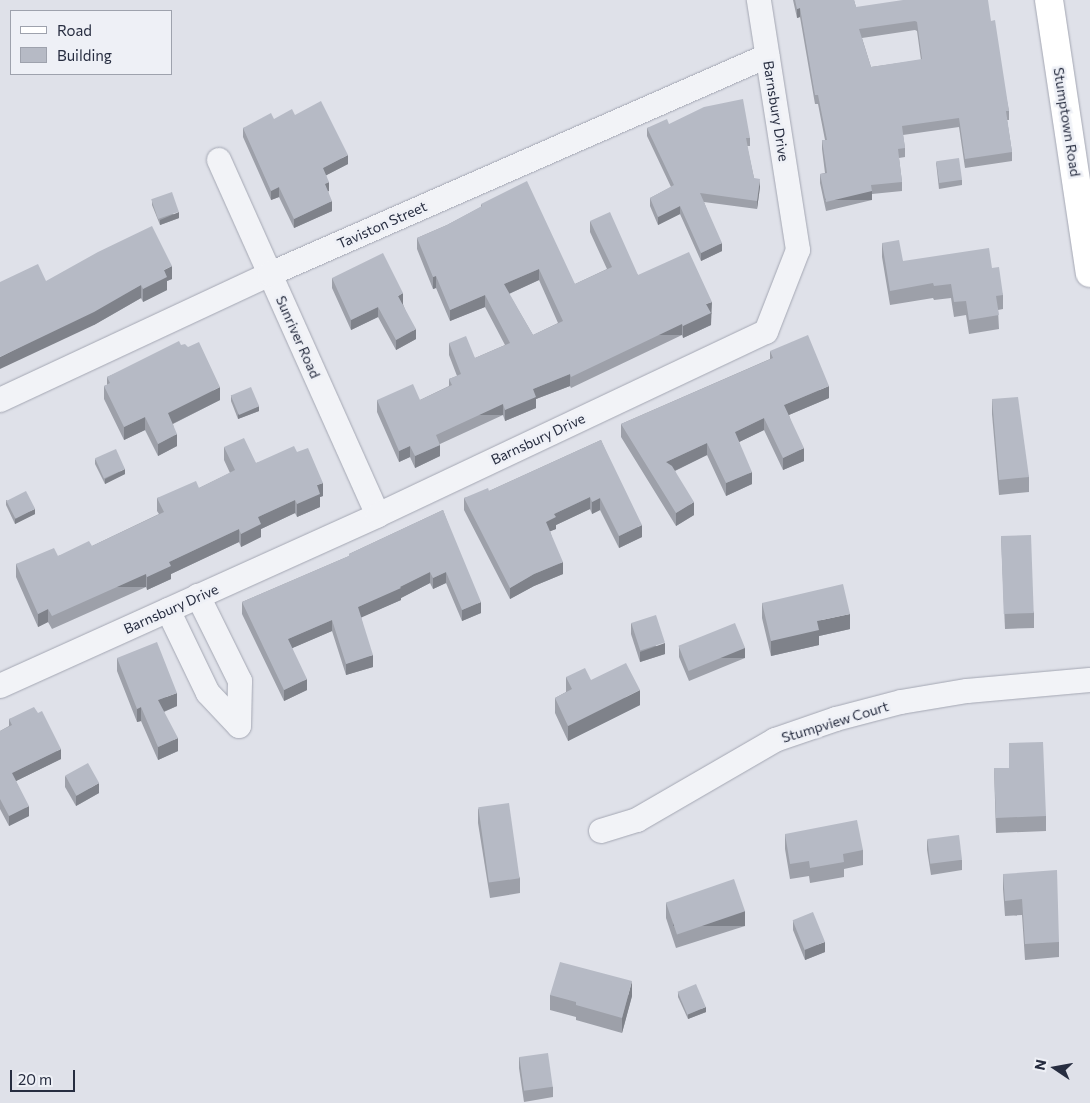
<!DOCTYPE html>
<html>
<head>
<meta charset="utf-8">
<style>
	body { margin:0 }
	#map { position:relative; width:1090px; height:1103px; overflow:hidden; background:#dfe1e9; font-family:Commissioner,sans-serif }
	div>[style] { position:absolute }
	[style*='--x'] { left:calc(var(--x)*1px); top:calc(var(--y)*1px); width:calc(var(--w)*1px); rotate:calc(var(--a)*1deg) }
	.roads { filter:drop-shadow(0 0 1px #a4a7b3) drop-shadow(0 0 1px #a4a7b3) }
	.street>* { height:24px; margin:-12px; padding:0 12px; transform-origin:12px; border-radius:12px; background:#f2f3f7 }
	.secondary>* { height:28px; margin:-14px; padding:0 14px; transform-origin:14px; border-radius:14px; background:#fff }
	.wall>* { inset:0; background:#9da0a9 }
	.shaded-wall>* { inset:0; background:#7f828a; transform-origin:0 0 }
	.building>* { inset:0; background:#b6bac5; transform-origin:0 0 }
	span { translate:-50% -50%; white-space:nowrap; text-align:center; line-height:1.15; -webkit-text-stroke:5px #eef0f6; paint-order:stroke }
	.street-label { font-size:14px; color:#272d40 }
	.legend { position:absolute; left:10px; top:10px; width:162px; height:65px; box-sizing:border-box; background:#eef0f6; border:1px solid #9ea2ad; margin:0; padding:6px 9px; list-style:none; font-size:15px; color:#272d40 }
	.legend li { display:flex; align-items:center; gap:10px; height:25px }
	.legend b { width:25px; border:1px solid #9ea2ad }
	.north { position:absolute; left:1030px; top:1043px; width:50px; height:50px; -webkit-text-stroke:4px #eef0f6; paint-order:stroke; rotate:282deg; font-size:14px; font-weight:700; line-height:20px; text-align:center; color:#272d40 }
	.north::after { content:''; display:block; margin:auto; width:18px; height:22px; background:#272d40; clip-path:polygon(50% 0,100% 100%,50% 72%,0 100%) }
	.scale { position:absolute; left:10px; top:1070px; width:65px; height:22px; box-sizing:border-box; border:2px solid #272d40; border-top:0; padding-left:6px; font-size:15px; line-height:18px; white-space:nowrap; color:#272d40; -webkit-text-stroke:4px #eef0f6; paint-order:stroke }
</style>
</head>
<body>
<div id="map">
	<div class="roads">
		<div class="street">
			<div style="--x:219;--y:160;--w:389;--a:65.9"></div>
			<div style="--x:0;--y:400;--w:298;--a:-25"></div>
			<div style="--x:270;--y:274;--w:543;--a:-23.68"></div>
			<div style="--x:168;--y:610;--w:92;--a:64.3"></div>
			<div style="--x:208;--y:693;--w:45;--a:46.8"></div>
			<div style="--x:239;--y:726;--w:45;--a:-88.7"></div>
			<div style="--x:240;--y:681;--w:95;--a:-116.3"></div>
			<div style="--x:0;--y:686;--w:415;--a:-24.3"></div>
			<div style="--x:378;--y:515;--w:429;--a:-25.3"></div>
			<div style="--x:766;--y:332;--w:88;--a:-68.7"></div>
			<div style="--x:798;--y:250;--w:253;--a:-98.9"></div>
			<div style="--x:601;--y:831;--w:38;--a:-17"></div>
			<div style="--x:637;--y:820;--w:160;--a:-30.1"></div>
			<div style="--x:775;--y:740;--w:65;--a:-19"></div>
			<div style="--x:836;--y:719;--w:67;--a:-14.7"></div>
			<div style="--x:901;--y:702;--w:67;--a:-9.5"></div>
			<div style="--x:967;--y:691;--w:123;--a:-5.1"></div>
		</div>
		<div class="secondary">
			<div style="--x:1049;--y:0;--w:276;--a:81.5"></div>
		</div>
	</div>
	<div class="wall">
		<div style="clip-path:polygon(evenodd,793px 0,854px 0,856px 7px,991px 21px,1009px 111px,1009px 120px,1007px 120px,1012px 152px,1012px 161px,965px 168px,959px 127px,903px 135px,905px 148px,905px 157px,899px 158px,902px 182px,902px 191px,872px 194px,872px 200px,826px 211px,820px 183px,820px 174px,825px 173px,822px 149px,822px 140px,825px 140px,818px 104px,815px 104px,800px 17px,797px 18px,793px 0,915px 30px,917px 31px,921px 60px,871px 67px,862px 38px,915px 30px)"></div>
		<div style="clip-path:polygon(295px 115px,348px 164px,326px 175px,329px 191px,328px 191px,332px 211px,294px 228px,279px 197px,271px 200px,243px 137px,243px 128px)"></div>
		<div style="clip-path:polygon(669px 124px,750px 138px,750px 146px,747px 146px,754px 178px,760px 187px,757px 209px,704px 202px,722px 251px,701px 261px,680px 214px,658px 225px,650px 206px,650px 198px,671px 187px,647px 136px,647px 128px)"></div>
		<div style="clip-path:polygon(936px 162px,962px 180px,962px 185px,939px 189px)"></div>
		<div style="clip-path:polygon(152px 200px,179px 218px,160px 225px,152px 205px)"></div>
		<div style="clip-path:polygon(evenodd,481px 204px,575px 284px,607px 269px,590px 232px,590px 221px,638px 275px,712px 313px,711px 314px,711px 325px,683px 338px,682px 335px,571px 388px,570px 386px,536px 399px,536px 408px,505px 421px,503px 415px,440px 444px,440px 456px,415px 468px,410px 457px,399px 462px,377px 412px,377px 400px,420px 400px,449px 386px,449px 379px,457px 376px,449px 355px,449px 343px,475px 358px,505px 345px,485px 307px,450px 321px,436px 288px,433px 289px,417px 249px,417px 238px,447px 225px,481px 207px,481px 204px,539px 280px,558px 323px,533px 335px,509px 294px,539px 280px)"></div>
		<div style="clip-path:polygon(882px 243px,903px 261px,992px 268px,1003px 295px,1003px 309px,998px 310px,999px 329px,969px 334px,966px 315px,954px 317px,951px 298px,934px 300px,933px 298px,890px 305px,882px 257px)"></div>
		<div style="clip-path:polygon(332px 278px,403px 304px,416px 339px,396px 350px,378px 317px,351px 330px,332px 288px)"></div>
		<div style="clip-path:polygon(172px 279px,167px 281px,167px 290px,143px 302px,141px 298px,94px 325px,46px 281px)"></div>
		<div style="clip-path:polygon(181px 345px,220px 400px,173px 424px,177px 446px,158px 456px,145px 430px,124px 440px,104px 399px,104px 386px,107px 385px,107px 377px)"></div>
		<div style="clip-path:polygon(770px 351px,829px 398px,789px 415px,804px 461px,783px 470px,764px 430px,739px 442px,752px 484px,726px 496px,707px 455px,675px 471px,694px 515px,676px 526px,621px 437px,621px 424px,770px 359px)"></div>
		<div style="clip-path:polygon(231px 395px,259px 411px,238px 419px,231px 401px)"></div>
		<div style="clip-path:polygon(992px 399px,1029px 477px,1029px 492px,999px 495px,992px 414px)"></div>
		<div style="clip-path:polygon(601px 440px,642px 537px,619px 548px,600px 510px,592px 514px,590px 509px,556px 525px,556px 529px,550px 531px,563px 574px,534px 586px,510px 599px,464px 510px,464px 498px,489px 491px)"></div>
		<div style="clip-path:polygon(224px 447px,256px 463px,297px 452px,323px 496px,320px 497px,320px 507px,297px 517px,295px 513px,261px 529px,261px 537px,241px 547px,239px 542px,171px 574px,171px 579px,147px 590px,146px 587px,52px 629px,48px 622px,38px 627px,16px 577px,16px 564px,58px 556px,92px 546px,159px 514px,157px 511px,157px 498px,199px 488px,230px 473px,224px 460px)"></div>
		<div style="clip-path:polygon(95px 459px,125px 474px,105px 484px,95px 464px)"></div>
		<div style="clip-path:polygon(6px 500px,35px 514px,15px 524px,6px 505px)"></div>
		<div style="clip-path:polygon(443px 510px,481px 613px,462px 621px,446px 583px,433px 589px,430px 583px,401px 598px,401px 600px,361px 617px,373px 667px,346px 675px,332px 631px,292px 648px,307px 690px,284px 701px,242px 614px,242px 602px,349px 556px,349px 554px)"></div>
		<div style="clip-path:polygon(1001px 536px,1034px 613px,1034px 628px,1005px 629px)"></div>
		<div style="clip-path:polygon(762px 603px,850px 629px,819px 636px,819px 645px,771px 656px,762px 618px)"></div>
		<div style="clip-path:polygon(631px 623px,665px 654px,640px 662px,631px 634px)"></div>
		<div style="clip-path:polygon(679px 646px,745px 658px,689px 681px,679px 657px)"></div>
		<div style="clip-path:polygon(117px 658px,177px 706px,164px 712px,178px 751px,158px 760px,141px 721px,137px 722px,117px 671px)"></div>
		<div style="clip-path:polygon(566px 677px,591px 680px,640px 705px,568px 741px,555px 713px,555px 698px,566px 692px)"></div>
		<div style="clip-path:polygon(38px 713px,61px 759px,16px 781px,29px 816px,9px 826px,0 809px,0 731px,9px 726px,9px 719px)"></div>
		<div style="clip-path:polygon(1009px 743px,1046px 816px,1046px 831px,996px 833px,994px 768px,1009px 768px)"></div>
		<div style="clip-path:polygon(65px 776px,99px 793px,76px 806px,65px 787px)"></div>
		<div style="clip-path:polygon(478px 808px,520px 878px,520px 893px,490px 898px,478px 823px)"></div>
		<div style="clip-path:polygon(785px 834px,863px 850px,863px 865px,844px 869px,844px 877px,810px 883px,809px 876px,790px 879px,785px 849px)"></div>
		<div style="clip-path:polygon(927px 840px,962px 860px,962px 870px,931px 875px,927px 850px)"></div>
		<div style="clip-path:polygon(1003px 874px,1059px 942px,1059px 957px,1025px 960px,1022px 915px,1005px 916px,1003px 889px)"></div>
		<div style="clip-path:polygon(666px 903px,745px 926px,676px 948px,666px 918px)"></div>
		<div style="clip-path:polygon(793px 920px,825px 952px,805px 960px,793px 930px)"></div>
		<div style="clip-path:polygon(678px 992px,706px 1012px,688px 1019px,678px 997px)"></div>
		<div style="clip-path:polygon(550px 995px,632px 996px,622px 1033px,576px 1020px,576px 1017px,550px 1010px)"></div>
		<div style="clip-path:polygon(519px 1057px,553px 1087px,553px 1097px,524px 1102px,519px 1068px)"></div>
	</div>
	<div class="shaded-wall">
		<div style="clip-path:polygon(800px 8px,800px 17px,797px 18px,797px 9px)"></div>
		<div style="clip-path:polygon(348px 155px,348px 164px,323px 177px,323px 168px)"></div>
		<div style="clip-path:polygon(760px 179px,760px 187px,757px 209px,757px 201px)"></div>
		<div style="clip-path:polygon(329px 182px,329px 191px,325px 193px,325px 184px)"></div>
		<div style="clip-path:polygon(279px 187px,279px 197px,271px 200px,271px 191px)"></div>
		<div style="left:872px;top:191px;width:9px;height:47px;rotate:90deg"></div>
		<div style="clip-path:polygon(332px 201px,332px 211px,294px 228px,294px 219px)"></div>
		<div style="clip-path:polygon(680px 206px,680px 214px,658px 225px,658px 217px)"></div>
		<div style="clip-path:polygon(179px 212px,179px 218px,160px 225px,160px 220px)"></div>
		<div style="clip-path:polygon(722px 243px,722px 251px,701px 261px,701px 253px)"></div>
		<div style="clip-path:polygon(172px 266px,172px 279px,167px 281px,167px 290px,143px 302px,143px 289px,164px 270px)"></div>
		<div style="clip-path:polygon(539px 269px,539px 280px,504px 296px,504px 284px)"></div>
		<div style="clip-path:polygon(436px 276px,436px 288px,433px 289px,433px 277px)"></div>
		<div style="clip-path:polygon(141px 285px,141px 298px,94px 325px,0 369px,0 357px)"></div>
		<div style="clip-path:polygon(403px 293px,403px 304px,398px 306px,398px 296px)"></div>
		<div style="clip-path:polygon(485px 295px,485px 307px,450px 321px,450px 310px)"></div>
		<div style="clip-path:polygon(712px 302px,711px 325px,683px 338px,683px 326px,706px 304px)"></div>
		<div style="clip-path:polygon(378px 307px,378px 317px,351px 330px,351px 320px)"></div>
		<div style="left:682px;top:324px;width:11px;height:123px;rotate:90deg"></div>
		<div style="clip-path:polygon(416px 329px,416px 339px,396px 350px,396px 340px)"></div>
		<div style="clip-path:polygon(570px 374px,570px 386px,536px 399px,536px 408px,505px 421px,505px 410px,533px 389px)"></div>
		<div style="clip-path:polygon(829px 386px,829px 398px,784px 417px,784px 405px)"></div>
		<div style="clip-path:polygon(220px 387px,220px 400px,168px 426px,168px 413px)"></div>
		<div style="left:503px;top:404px;width:11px;height:74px;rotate:90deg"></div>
		<div style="clip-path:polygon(259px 406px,259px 411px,238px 419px,238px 414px)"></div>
		<div style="clip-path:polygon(145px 417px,145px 430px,124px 440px,124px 427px)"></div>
		<div style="clip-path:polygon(764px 418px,764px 430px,735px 444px,735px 432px)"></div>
		<div style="clip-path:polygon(177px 434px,177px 446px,158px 456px,158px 444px)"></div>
		<div style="clip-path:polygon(707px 443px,707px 455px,666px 475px,666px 462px)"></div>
		<div style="clip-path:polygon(440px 445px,440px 456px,415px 468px,415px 456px)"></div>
		<div style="clip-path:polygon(410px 446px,410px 457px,399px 462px,399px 451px)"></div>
		<div style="clip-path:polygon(804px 448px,804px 461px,783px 470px,783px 458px)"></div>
		<div style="clip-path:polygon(125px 469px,125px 474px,105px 484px,105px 479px)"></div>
		<div style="clip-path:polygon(752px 472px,752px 484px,726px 496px,726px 483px)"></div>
		<div style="clip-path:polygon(323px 483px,323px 496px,320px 497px,320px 507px,297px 517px,297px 504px,317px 485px)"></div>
		<div style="clip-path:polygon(590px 497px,590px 509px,556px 525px,556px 529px,546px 533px,546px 522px,554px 514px)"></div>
		<div style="clip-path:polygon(600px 498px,600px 510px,592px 514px,592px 502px)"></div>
		<div style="clip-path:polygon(295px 500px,295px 513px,261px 529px,261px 537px,241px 547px,241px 534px,258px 517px)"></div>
		<div style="clip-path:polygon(694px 502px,694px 515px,676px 526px,676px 513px)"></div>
		<div style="clip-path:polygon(35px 509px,35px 514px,15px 524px,15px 518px)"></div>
		<div style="clip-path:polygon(642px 525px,642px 537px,619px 548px,619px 536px)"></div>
		<div style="clip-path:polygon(239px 529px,239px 542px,171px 574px,171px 579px,147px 590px,147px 577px,169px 562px)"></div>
		<div style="clip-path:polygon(563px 562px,563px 574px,534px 586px,510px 599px,510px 588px,534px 574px)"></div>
		<div style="clip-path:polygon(430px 572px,430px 583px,401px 598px,401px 600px,358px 619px,358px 607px)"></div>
		<div style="clip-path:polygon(446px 572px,446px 583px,433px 589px,433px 578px)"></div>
		<div style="left:146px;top:574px;width:13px;height:103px;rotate:90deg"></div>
		<div style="clip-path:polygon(481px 602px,481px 613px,462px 621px,462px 610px)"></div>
		<div style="clip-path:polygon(48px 609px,48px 622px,38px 627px,38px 614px)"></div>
		<div style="clip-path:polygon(850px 614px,850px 629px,819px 636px,819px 645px,771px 656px,771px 641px,817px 621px)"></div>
		<div style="clip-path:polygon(332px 620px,332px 631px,288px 650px,288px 639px)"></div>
		<div style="clip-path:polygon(665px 643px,665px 654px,640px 662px,640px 652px)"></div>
		<div style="left:745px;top:648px;width:10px;height:61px;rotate:90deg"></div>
		<div style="clip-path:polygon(373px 655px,373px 667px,346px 675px,346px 664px)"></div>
		<div style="clip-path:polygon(307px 679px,307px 690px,284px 701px,284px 690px)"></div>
		<div style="clip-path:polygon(640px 690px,640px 705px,568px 741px,568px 726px)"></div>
		<div style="clip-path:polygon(177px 693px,177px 706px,158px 714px,158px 700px)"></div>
		<div style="clip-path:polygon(141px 707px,141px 721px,137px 722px,137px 709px)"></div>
		<div style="clip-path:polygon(178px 738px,178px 751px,158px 760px,158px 747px)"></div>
		<div style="clip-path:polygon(61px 749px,61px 759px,12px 783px,12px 773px)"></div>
		<div style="clip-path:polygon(99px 783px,99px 793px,76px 806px,76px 796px)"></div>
		<div style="clip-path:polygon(29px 806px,29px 816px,9px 826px,9px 816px)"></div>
		<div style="left:745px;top:911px;width:15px;height:72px;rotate:90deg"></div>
		<div style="clip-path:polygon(825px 942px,825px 952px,805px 960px,805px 949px)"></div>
		<div style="clip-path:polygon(632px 981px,632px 996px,622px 1033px,622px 1018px)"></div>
		<div style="clip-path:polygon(706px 1007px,706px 1012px,688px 1019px,688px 1014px)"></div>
	</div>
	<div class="building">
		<div style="clip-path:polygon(evenodd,795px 0,854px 0,856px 7px,903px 0,988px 0,991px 21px,995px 20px,1009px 111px,1006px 111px,1012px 152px,965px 159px,959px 118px,902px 126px,905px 148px,898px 149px,902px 182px,871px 185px,872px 191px,826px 202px,820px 174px,827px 173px,822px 140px,827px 140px,818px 95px,815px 95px,800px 8px,797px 9px,795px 0,915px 21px,917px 22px,922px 59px,871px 67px,859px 29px,915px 21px)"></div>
		<div style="clip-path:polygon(743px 99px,750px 138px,746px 138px,754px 178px,760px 179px,757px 201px,700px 193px,722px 243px,701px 253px,680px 206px,658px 217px,650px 198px,674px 185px,647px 128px,667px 119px,669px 124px,704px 107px)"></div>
		<div style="clip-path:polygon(321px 101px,348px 155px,323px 168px,329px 182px,325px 184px,332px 201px,294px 219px,279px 187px,271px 191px,243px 128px,271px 113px,274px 119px,292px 109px,295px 115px)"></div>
		<div style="left:959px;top:158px;width:22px;height:23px;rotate:82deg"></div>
		<div style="clip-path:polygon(evenodd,527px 181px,575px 284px,612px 267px,590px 221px,610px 212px,638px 275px,689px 252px,712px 302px,706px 304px,711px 313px,683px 326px,682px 324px,571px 377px,570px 374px,533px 389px,536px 397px,505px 410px,503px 404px,436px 435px,440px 445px,415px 456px,410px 446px,399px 451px,377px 400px,413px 384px,420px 400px,452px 385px,449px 379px,461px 374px,449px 343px,466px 336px,475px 358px,510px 343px,485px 295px,450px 310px,436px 276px,433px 277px,417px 238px,447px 225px,482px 206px,481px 204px,527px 181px,539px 269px,563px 321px,533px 335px,504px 284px,539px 269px)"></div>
		<div style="left:172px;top:192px;width:21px;height:22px;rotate:71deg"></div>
		<div style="clip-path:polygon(152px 226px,172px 266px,164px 270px,167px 277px,143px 289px,141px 285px,94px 312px,0 357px,0 282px,38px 264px,46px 281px,98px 252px)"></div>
		<div style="clip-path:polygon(899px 240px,903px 261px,989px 248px,992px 268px,999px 267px,1003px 295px,996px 296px,999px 315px,969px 320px,966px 301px,954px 302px,951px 284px,934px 286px,933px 283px,890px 291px,882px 243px)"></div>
		<div style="clip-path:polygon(383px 253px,403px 293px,398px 296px,416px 329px,396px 340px,378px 307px,351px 320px,332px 278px)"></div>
		<div style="clip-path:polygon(808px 335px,829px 386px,784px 405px,804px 448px,783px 458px,764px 418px,735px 432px,752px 472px,726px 483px,707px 443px,666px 462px,672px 466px,694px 502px,676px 513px,621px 424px,773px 358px,770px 351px)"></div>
		<div style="clip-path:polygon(179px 341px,181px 345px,185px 344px,188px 347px,199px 342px,220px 387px,168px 413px,177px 434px,158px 444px,145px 417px,124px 427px,104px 386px,110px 383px,107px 377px)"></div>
		<div style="left:251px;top:387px;width:21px;height:22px;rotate:67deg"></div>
		<div style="clip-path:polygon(1018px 397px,1029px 477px,999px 480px,992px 399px)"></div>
		<div style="clip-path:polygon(244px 438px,256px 463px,294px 446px,297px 452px,308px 448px,323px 483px,317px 485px,320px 494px,297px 504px,295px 500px,258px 517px,261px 524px,241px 534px,239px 529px,169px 562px,171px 566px,147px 577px,146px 574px,52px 616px,48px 609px,38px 614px,16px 564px,54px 548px,58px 556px,89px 541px,92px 546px,164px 512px,157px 498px,196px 481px,199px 488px,235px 470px,224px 447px)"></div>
		<div style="clip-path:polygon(601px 440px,642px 525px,619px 536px,600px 498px,592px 502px,590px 497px,554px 514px,556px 517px,546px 522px,563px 562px,534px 574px,510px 588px,464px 498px,488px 488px,489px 491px)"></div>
		<div style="left:116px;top:449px;width:22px;height:23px;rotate:66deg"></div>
		<div style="left:26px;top:491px;width:20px;height:22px;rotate:63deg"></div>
		<div style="clip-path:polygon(443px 510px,481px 602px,462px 610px,446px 572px,433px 578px,430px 572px,400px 587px,401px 588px,358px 607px,373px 655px,346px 664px,332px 620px,288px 639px,307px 679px,284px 690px,242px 602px,349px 556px,349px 554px)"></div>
		<div style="left:1031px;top:535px;width:78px;height:30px;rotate:88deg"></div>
		<div style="clip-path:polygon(843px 584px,850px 614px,817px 621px,819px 630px,771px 641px,762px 603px)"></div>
		<div style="left:656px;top:615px;width:29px;height:26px;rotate:72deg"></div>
		<div style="left:735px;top:623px;width:27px;height:61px;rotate:68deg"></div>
		<div style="clip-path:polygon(157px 642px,177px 693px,158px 700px,178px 738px,158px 747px,141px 707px,137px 709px,117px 658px)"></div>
		<div style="clip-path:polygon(626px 663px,640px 690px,568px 726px,555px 698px,572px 689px,566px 677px,585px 668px,591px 680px)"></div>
		<div style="clip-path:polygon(34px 707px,38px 713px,42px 711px,61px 749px,12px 773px,29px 806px,9px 816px,0 799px,0 731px,12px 725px,9px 719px)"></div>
		<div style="clip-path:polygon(1043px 742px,1046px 816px,996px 818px,994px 768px,1009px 768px,1009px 743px)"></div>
		<div style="left:88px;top:763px;width:23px;height:26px;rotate:61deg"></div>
		<div style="left:509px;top:803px;width:76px;height:31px;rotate:82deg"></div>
		<div style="clip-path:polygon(857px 820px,863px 850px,843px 854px,844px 862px,810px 868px,809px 861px,790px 864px,785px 834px)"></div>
		<div style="left:959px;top:835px;width:25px;height:32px;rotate:83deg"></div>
		<div style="clip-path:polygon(1057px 870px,1059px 942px,1025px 944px,1022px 899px,1005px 901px,1003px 874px)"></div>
		<div style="left:734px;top:879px;width:34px;height:72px;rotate:71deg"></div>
		<div style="left:813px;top:912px;width:32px;height:22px;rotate:68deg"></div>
		<div style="clip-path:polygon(560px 962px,632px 981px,622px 1018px,576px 1005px,576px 1002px,550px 995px)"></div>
		<div style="left:696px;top:984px;width:25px;height:20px;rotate:67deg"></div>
		<div style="left:548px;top:1053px;width:34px;height:29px;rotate:82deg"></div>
	</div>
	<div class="street-label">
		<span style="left:776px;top:111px;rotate:81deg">Barnsbury Drive</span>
		<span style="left:1067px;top:122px;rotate:81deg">Stumptown Road</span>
		<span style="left:382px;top:225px;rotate:-24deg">Taviston Street</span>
		<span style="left:298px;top:337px;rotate:66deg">Sunriver Road</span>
		<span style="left:538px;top:439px;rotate:-25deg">Barnsbury Drive</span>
		<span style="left:171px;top:609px;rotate:-24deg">Barnsbury Drive</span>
		<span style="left:835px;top:722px;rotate:-17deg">Stumpview Court</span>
	</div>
	<ul class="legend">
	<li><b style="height:6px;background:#fff"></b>Road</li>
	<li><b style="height:14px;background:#b6bac5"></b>Building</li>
	</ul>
	<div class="north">N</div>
	<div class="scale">20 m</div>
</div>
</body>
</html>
